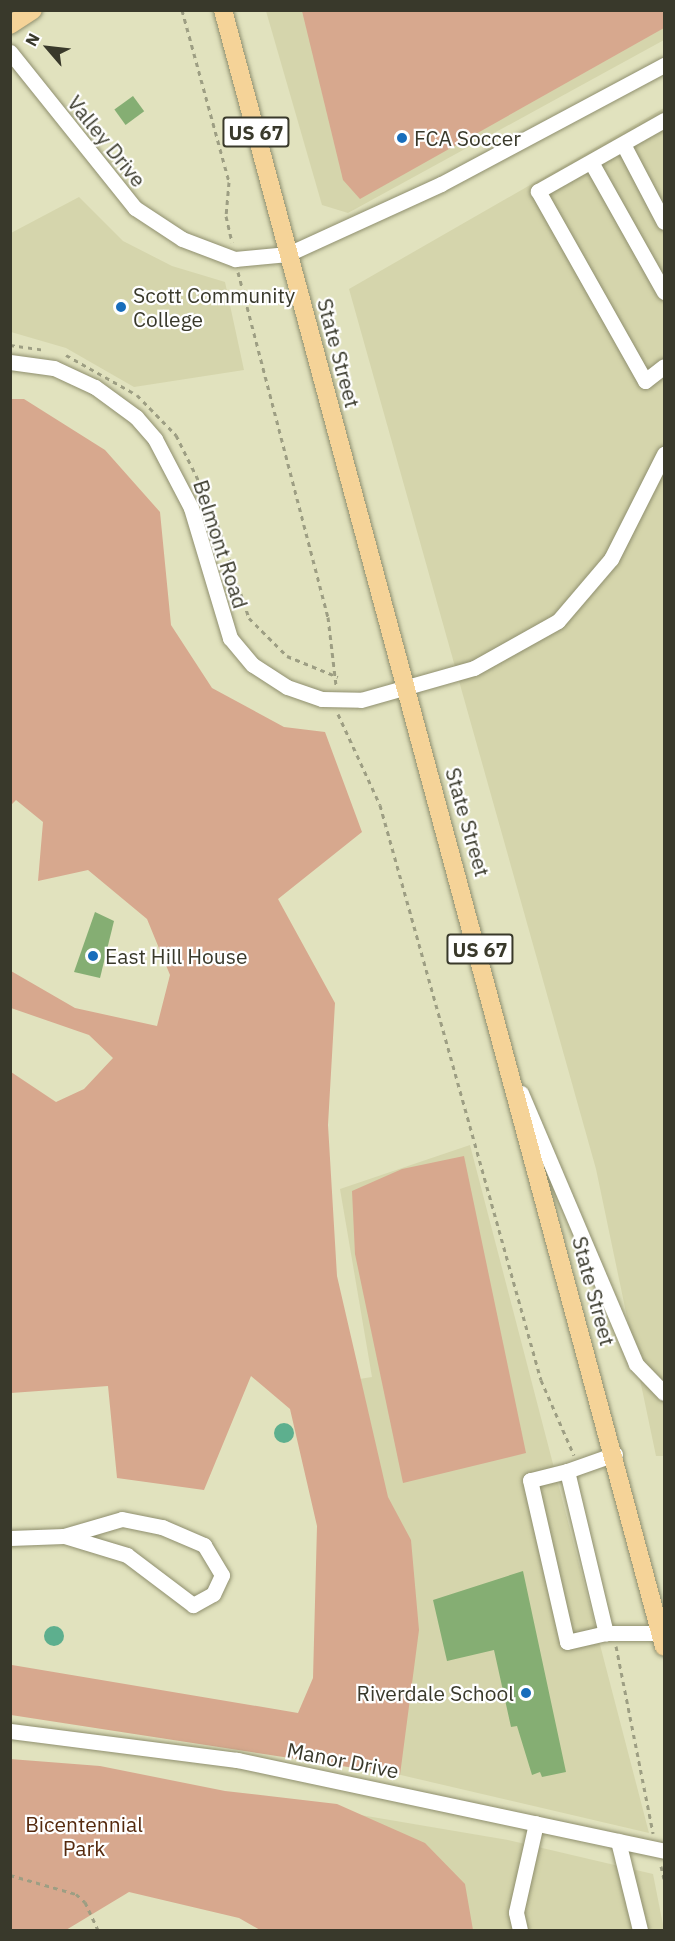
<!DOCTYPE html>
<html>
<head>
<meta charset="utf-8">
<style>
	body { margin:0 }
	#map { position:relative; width:675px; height:1941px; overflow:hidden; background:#e1e2be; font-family:"IBM Plex Sans",sans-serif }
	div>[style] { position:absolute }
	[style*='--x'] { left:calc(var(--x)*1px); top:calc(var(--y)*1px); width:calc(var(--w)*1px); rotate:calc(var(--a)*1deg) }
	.built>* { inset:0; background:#d5d5ac }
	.green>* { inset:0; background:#d7a88e }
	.water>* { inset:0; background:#5daf8e }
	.round { border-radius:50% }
	.building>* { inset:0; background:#85ae73; transform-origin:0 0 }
	.path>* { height:3px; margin-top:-1.5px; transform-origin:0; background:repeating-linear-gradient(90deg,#9d9e83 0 4.5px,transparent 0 9px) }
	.roads { filter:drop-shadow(0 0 2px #8f8f6e) drop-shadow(0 0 2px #8f8f6e) }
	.minor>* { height:15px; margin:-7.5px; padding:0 7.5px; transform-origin:7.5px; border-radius:7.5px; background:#fff }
	.major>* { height:18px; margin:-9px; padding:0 9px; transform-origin:9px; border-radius:9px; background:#f5d398 }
	.dots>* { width:16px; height:16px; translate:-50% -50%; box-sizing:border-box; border:3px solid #fff; border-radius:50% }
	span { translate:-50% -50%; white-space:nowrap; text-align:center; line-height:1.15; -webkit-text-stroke:4.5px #fff; paint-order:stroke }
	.shield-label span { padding:2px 4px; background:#fff; border:2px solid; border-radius:4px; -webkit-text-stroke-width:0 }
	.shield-label { font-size:20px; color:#39392b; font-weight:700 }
	.poi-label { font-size:21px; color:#39392b }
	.left { translate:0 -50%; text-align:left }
	.right { translate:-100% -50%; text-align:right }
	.street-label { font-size:21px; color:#39392b }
	.park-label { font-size:21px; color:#552a0e }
	.frame { position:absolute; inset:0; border:12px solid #39392b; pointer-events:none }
	.north { position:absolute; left:18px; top:18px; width:60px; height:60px; -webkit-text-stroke:4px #fff; paint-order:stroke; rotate:298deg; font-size:16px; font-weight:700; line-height:24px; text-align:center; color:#39392b }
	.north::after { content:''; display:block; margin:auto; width:21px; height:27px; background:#39392b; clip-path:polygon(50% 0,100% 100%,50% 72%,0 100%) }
</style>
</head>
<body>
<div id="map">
	<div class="built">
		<div style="clip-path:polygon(266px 11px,664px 11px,664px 40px,348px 213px,322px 205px)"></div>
		<div style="clip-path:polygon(664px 108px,664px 1456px,656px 1456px,596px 1169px,349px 289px)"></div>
		<div style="clip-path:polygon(79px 197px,123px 241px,172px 266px,225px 282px,244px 370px,134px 387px,66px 348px,11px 332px,11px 233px)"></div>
		<div style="clip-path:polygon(470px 1145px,649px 1833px,311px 1754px,353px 1380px,372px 1377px,340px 1189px)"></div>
		<div style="clip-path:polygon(266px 1799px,508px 1840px,653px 1874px,664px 1930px,292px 1930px)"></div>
	</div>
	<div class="green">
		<div style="clip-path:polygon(302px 11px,664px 11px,664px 28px,360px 199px,343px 180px)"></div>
		<div style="clip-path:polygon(10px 399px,24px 399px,105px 450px,160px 512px,171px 625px,212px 688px,284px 727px,325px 732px,362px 832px,278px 899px,335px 1003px,328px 1125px,337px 1276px,388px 1497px,411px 1540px,419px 1630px,400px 1775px,11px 1715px,12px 1665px,298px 1713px,313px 1678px,317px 1526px,290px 1409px,251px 1376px,204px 1490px,117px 1478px,108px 1386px,11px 1393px,11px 1072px,56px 1102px,84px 1089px,113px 1058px,89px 1035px,11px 1008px,11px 971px,75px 1008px,157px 1026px,170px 975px,147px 919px,88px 870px,38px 881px,43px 822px,16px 800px,11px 805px)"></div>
		<div style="clip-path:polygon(464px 1156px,526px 1453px,403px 1483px,355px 1254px,352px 1191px,402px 1169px)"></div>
		<div style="clip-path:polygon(10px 1759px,100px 1766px,225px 1791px,337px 1804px,425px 1843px,465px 1884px,473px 1930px,260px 1930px,239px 1918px,129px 1892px,66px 1930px,11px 1930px)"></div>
	</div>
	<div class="water">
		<div class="round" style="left:274px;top:1423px;width:20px;height:20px"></div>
		<div class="round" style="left:44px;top:1626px;width:20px;height:20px"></div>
	</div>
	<div class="building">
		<div style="left:133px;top:96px;width:19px;height:23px;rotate:54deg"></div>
		<div style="clip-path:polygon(95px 912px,114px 921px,100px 978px,74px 972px)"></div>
		<div style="clip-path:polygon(523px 1571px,566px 1772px,542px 1777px,540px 1772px,532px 1775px,517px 1726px,511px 1727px,494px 1650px,447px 1661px,433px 1600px)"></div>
	</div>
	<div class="path">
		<div style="--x:182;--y:10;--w:178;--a:74.7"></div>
		<div style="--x:229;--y:182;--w:34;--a:95"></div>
		<div style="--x:226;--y:216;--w:27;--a:77"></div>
		<div style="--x:238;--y:272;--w:357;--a:75.4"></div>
		<div style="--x:328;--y:617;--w:68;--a:83.3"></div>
		<div style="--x:10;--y:345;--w:35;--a:8"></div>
		<div style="--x:66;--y:355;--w:81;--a:29.4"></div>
		<div style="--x:137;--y:395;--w:56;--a:45.7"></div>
		<div style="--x:176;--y:435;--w:81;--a:63.7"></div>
		<div style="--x:212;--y:508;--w:116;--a:71.4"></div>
		<div style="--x:249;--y:618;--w:54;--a:45"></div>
		<div style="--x:287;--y:656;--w:55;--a:22.4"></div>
		<div style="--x:338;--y:714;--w:100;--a:65.2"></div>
		<div style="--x:380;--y:805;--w:597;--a:74.36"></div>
		<div style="--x:541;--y:1380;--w:82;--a:66.3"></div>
		<div style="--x:616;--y:1646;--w:191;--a:78.8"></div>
		<div style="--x:661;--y:1866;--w:13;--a:77"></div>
		<div style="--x:10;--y:1875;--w:69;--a:16.1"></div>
		<div style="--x:76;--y:1894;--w:12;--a:42"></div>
		<div style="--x:85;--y:1902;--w:31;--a:65"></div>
	</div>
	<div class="roads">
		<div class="minor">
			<div style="--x:10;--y:52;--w:200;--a:51.3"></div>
			<div style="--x:135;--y:208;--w:56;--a:33.4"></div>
			<div style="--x:182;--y:239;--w:57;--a:20.7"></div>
			<div style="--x:235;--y:259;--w:53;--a:-5.4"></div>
			<div style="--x:288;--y:254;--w:168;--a:-24.6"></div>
			<div style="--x:441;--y:184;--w:253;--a:-28.1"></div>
			<div style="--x:664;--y:120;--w:145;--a:150.6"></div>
			<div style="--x:538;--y:191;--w:218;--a:60.6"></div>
			<div style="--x:645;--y:381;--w:24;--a:-38"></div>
			<div style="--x:623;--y:144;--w:88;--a:62.3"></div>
			<div style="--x:591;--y:162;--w:149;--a:60.7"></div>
			<div style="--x:10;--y:362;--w:44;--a:7.8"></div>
			<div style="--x:54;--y:368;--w:45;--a:24.9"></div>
			<div style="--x:95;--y:387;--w:51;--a:36.2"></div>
			<div style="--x:136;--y:417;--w:29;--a:49"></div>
			<div style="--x:155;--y:439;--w:78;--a:62.4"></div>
			<div style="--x:191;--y:508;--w:136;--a:73.3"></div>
			<div style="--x:230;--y:638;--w:35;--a:50"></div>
			<div style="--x:253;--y:665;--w:40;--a:32.9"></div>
			<div style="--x:287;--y:687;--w:37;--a:19"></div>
			<div style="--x:322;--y:699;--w:39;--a:1"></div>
			<div style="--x:361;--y:700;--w:117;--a:-15.8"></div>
			<div style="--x:474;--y:668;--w:96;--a:-29.2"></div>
			<div style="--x:558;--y:621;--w:82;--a:-49.5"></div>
			<div style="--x:611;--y:559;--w:118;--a:-63.2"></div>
			<div style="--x:521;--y:1093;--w:294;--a:67"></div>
			<div style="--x:636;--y:1364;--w:40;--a:46"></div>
			<div style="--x:615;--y:1454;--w:51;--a:160.5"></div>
			<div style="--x:567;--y:1471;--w:167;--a:76.5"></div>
			<div style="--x:606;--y:1633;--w:55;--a:0"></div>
			<div style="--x:567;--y:1471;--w:38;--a:166"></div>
			<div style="--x:530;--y:1480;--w:166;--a:77.1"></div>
			<div style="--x:567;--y:1642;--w:40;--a:-13"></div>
			<div style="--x:122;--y:1519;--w:41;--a:11.3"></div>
			<div style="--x:162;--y:1527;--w:46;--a:23.2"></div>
			<div style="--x:204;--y:1545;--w:35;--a:59"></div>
			<div style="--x:222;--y:1575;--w:21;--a:115"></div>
			<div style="--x:213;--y:1594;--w:23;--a:151"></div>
			<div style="--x:193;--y:1605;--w:83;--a:-142.9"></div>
			<div style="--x:127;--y:1555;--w:66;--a:-163.2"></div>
			<div style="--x:64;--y:1536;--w:60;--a:-16.3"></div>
			<div style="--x:10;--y:1538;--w:54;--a:-2.1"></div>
			<div style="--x:10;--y:1731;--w:229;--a:7.3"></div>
			<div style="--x:237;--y:1760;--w:437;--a:12"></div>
			<div style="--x:618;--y:1841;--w:92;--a:76.1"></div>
			<div style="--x:520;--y:1930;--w:18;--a:-103"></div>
			<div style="--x:516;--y:1912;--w:91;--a:-77.3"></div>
		</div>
		<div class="major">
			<div style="--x:223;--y:10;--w:1695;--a:74.92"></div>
			<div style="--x:10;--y:25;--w:27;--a:-33"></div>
		</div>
	</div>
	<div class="dots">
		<div style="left:402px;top:138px;background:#186dbb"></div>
		<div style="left:121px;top:307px;background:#186dbb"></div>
		<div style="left:93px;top:956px;background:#186dbb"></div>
		<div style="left:526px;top:1693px;background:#186dbb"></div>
	</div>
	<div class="shield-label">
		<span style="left:256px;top:132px">US 67</span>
		<span style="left:480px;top:949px">US 67</span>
	</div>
	<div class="poi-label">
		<span class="left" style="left:414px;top:138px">FCA Soccer</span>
		<span class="left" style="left:133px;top:307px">Scott Community<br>College</span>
		<span class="left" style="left:105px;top:956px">East Hill House</span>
		<span class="right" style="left:514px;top:1693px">Riverdale School</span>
	</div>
	<div class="street-label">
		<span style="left:107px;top:141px;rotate:51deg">Valley Drive</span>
		<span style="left:339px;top:353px;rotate:75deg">State Street</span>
		<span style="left:221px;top:544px;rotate:72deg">Belmont Road</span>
		<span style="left:468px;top:822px;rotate:74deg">State Street</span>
		<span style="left:594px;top:1291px;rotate:75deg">State Street</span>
		<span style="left:343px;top:1760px;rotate:11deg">Manor Drive</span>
	</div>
	<div class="park-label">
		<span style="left:84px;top:1836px">Bicentennial<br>Park</span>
	</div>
	<div class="frame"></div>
	<div class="north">N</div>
</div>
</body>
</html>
